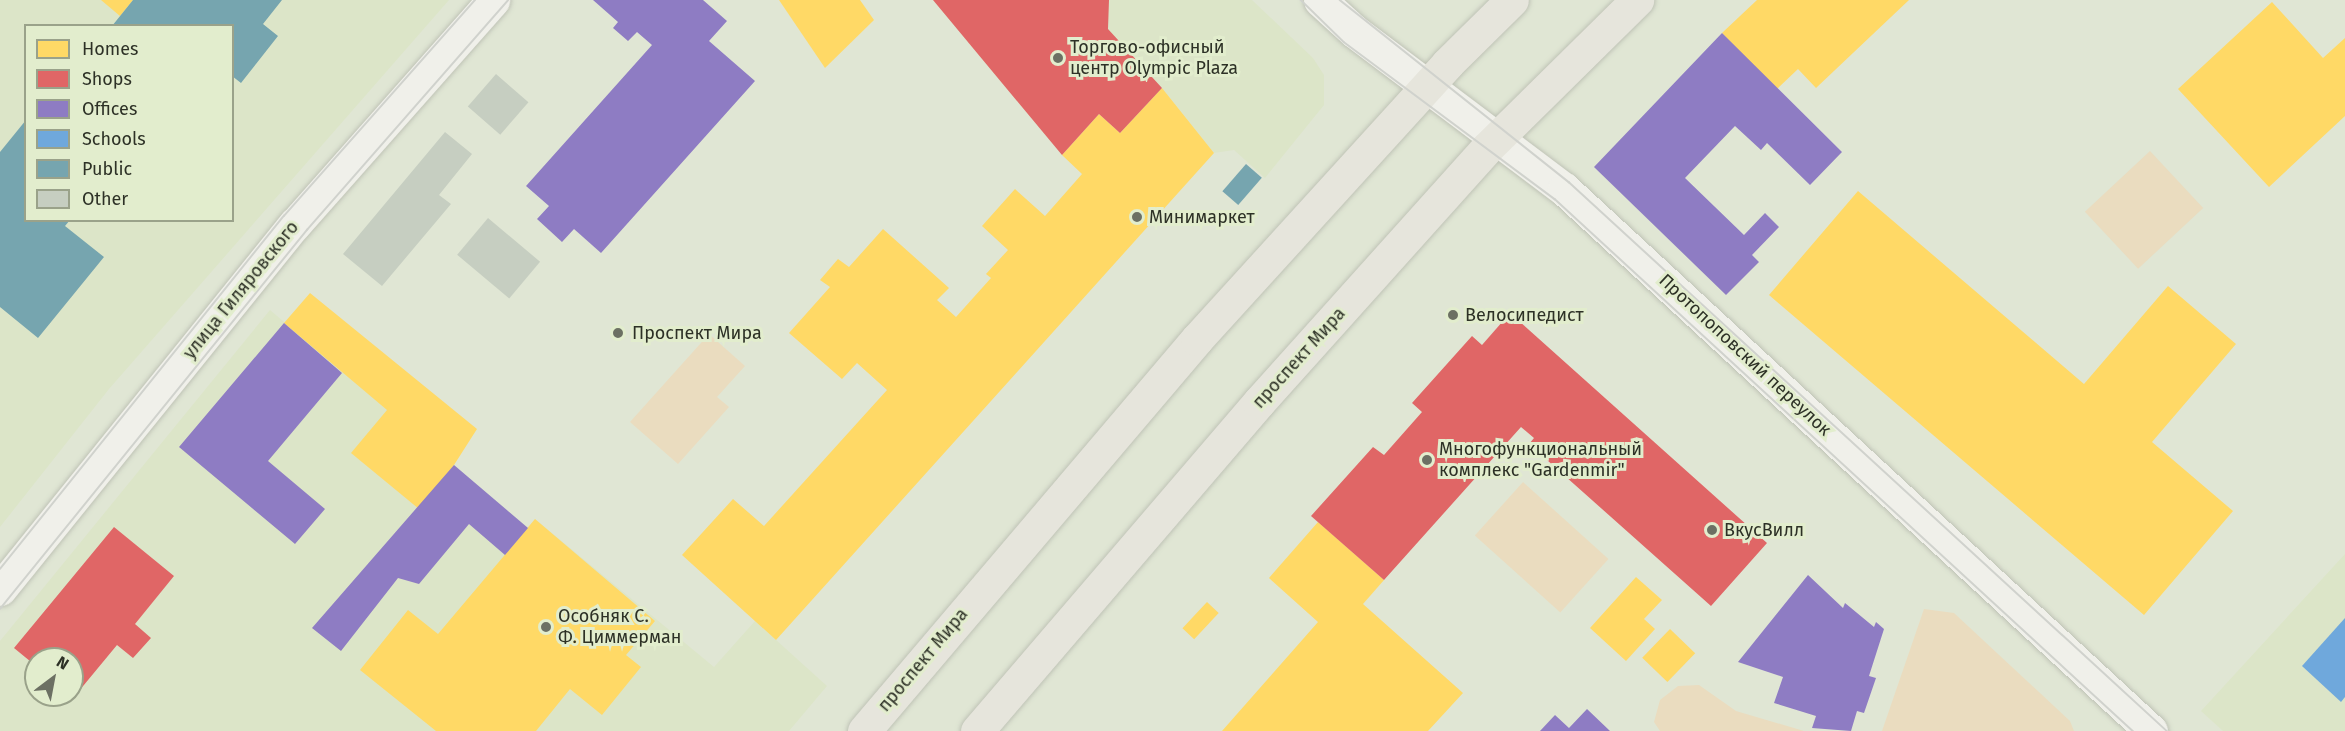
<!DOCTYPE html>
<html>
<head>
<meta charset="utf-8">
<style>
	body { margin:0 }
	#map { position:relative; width:2345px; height:731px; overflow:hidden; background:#e0e6d4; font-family:"Fira Sans",sans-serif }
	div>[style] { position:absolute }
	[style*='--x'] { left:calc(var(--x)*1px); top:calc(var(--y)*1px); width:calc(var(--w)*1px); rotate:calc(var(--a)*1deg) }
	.built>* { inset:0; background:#dce5c8 }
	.green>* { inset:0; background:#eadcbf; transform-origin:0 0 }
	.homes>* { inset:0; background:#ffd966; transform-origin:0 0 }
	.shops>* { inset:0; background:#e06666 }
	.offices>* { inset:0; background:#8e7cc3 }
	.schools>* { inset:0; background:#6fa8dc }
	.public>* { inset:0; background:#76a5af; transform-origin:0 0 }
	.building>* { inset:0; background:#c6cec1; transform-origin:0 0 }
	.roads { filter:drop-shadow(0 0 2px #bfc3b6) drop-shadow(0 0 2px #bfc3b6) }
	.secondary>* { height:33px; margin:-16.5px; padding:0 16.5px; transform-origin:16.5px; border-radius:16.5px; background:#f0f0ea }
	.primary>* { height:33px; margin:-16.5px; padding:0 16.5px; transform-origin:16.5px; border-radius:16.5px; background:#e6e5dc }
	.tram>* { height:1.5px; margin:-0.75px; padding:0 0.75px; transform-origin:0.75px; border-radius:0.75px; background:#d0d2cd }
	.dots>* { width:16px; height:16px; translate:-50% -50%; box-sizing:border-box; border:3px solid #e2edcd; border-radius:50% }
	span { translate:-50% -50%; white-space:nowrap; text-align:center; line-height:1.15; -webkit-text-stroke:6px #e2edcd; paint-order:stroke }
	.poi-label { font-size:18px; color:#2d3126 }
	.left { translate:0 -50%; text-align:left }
	.street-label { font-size:18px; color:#2d3126 }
	.legend { position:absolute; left:24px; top:24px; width:210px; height:198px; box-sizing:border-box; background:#e2edcd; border:2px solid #9aa28a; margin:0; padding:8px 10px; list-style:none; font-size:18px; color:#2d3126 }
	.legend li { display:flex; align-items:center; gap:12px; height:30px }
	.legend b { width:30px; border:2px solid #9aa28a }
	.north { position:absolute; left:24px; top:647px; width:60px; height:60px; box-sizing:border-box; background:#e2edcd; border:2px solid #9aa28a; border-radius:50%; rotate:32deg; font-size:16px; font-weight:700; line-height:24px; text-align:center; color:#2d3126 }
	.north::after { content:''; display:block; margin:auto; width:21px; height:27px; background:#6c7063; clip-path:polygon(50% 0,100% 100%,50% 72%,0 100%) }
</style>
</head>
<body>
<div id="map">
	<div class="built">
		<div style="clip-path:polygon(evenodd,0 0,449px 0,109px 389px,0 527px,0 0,26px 26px,232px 26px,232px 220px,26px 220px,26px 26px)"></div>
		<div style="clip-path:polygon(933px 0,1252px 0,1313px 58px,1324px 75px,1324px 105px,1265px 178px,1234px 150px,1214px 153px,1162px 88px,1120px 133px,1099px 114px,1062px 155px)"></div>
		<div style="clip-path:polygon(evenodd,270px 310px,528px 528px,535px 519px,714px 667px,755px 621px,827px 686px,789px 731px,0 731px,0 641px,270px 310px,36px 659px,72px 659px,72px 695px,36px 695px,36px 659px)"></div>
		<div style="clip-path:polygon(2345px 554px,2345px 731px,2223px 731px,2201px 711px)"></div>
	</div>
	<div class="green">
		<div style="left:2150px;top:151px;width:78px;height:89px;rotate:47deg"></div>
		<div style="clip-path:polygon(709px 334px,745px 366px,717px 397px,729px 407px,678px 464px,630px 422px)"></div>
		<div style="left:1523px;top:482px;width:115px;height:72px;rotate:42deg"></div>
		<div style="clip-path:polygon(1924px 609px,1954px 613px,2070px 721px,2074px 731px,1882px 731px)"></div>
		<div style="clip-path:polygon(1699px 685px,1736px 711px,1804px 731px,1660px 731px,1654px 722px,1660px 700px,1678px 686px)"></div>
	</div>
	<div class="homes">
		<div style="clip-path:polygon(101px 0,133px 0,120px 16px)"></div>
		<div style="clip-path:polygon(779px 0,860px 0,874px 20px,825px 68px)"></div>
		<div style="clip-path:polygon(1757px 0,1909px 0,1816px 88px,1798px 69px,1776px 90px,1722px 33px)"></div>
		<div style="clip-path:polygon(2272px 2px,2323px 58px,2345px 38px,2345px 116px,2269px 187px,2178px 89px)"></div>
		<div style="clip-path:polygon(1162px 88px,1214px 153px,776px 640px,682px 555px,733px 499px,764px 526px,887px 390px,857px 363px,842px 379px,789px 333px,830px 287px,820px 280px,838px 259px,849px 267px,883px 229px,949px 288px,937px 300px,956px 317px,991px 278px,986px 274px,1008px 250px,982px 226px,1015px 189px,1045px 216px,1082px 174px,1062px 155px,1099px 114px,1120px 133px)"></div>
		<div style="clip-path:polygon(1858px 191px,2084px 384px,2168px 286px,2236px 344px,2152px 442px,2233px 511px,2144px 615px,1769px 295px)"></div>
		<div style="clip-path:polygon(310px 293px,477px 429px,454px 465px,419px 509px,351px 453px,387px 410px,284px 323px)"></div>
		<div style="clip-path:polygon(535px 519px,655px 621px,626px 655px,641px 667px,602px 715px,570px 689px,536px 731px,436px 731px,360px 670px,408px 610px,438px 634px)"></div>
		<div style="clip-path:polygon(1318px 522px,1384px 580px,1363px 604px,1463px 693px,1428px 731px,1222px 731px,1318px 622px,1269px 578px)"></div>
		<div style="clip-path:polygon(1636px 577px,1662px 600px,1644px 619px,1655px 629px,1626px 661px,1590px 628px)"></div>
		<div style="left:1207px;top:602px;width:16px;height:36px;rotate:43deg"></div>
		<div style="left:1670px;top:629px;width:35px;height:40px;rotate:44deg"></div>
	</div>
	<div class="shops">
		<div style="clip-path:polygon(933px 0,1109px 0,1108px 29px,1162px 88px,1120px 133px,1099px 114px,1062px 155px)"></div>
		<div style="clip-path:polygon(1510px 313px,1767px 543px,1711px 606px,1529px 444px,1534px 438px,1521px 427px,1384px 580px,1311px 516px,1373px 447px,1384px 455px,1422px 412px,1412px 403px,1472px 336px,1482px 345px)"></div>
		<div style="clip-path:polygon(114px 527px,174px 576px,135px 624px,151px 638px,133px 658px,117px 645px,74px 697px,72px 659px,36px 659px,36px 666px,14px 648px)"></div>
	</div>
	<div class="offices">
		<div style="clip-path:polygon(593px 0,703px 0,727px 21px,709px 41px,755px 81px,601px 253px,574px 229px,562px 242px,537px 219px,549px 206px,526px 186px,652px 45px,637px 32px,628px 41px,613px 28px,618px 22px)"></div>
		<div style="clip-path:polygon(1722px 33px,1842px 152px,1810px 185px,1767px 143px,1761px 150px,1735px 126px,1685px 178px,1744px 235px,1765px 213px,1779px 227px,1752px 255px,1759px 262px,1726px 295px,1594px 167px)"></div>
		<div style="clip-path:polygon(284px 323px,342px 373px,268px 461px,325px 509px,295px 544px,179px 447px)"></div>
		<div style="clip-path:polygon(454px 465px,528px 528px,505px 555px,469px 524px,419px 584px,398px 578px,341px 651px,312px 628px)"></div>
		<div style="clip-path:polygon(1808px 575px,1843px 608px,1845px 603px,1874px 627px,1876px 622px,1884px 629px,1869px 676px,1876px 678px,1864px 713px,1857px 711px,1851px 731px,1812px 728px,1816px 716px,1774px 703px,1783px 677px,1738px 662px)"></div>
		<div style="clip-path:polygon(1587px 709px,1610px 731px,1540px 731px,1555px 715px,1569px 728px)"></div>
	</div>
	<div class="schools">
		<div style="clip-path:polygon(2345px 618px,2345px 697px,2341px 702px,2302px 666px)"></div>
	</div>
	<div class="public">
		<div style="clip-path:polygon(133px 0,282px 0,263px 24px,278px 36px,241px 83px,232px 76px,232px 26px,112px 26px)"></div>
		<div style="clip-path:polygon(26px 120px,26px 220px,70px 220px,65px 226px,104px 257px,38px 338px,0 307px,0 152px)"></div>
		<div style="left:1246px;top:164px;width:21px;height:36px;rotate:41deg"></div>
	</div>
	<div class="building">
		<div style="left:496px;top:74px;width:43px;height:43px;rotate:41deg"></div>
		<div style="clip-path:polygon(445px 132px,472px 154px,439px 195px,451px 204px,382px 286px,343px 254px)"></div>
		<div style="left:488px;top:218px;width:68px;height:48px;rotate:40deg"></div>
	</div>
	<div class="roads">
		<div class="secondary">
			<div style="--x:1320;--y:0;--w:46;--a:42.4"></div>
			<div style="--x:1354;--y:31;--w:263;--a:37"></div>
			<div style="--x:1564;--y:189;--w:799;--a:42.72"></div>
			<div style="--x:0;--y:589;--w:469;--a:-51.1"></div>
			<div style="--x:295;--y:224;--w:299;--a:-48.5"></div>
		</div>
		<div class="primary">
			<div style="--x:864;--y:731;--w:514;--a:-49.65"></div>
			<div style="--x:1197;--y:339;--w:372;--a:-47.7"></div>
			<div style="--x:1447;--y:64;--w:91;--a:-44.6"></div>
			<div style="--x:977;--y:731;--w:433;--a:-49.4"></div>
			<div style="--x:1259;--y:402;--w:341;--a:-48.1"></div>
			<div style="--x:1487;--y:148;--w:211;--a:-44.6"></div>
		</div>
	</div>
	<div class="tram">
		<div style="--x:1301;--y:0;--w:60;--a:44.3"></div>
		<div style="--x:1344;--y:42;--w:263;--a:36.7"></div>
		<div style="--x:1555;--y:199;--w:786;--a:42.63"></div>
		<div style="--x:1340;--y:0;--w:293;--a:38.5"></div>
		<div style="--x:1569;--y:182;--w:812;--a:42.55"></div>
		<div style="--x:0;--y:569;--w:453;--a:-51.2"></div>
		<div style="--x:284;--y:216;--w:288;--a:-48.5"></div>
		<div style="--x:0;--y:609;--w:488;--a:-51"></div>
		<div style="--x:307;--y:230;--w:305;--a:-48.8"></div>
	</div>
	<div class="dots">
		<div style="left:1058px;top:58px;background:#6c7063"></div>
		<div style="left:1137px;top:217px;background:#6c7063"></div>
		<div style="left:1453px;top:315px;background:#6c7063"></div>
		<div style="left:618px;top:333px;background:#6c7063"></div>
		<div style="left:1427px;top:460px;background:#6c7063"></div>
		<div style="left:1712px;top:530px;background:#6c7063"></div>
		<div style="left:546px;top:627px;background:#6c7063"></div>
	</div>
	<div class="poi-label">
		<span class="left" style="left:1070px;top:58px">Торгово-офисный<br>центр Olympic Plaza</span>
		<span class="left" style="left:1149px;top:217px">Минимаркет</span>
		<span class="left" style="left:1465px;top:315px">Велосипедист</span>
		<span class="left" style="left:632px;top:333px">Проспект Мира</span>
		<span class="left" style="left:1439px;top:460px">Многофункциональный<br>комплекс "Gardenmir"</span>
		<span class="left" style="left:1724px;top:530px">ВкусВилл</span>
		<span class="left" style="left:558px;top:627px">Особняк С.<br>Ф. Циммерман</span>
	</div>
	<div class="street-label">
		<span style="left:241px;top:290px;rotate:-51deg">улица Гиляровского</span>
		<span style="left:1745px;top:355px;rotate:43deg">Протопоповский переулок</span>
		<span style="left:1299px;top:358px;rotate:-48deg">проспект Мира</span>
		<span style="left:923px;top:660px;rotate:-50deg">проспект Мира</span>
	</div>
	<ul class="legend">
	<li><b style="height:16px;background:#ffd966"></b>Homes</li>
	<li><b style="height:16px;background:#e06666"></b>Shops</li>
	<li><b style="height:16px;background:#8e7cc3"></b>Offices</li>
	<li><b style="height:16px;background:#6fa8dc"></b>Schools</li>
	<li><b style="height:16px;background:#76a5af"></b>Public</li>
	<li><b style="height:16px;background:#c6cec1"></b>Other</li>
	</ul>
	<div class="north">N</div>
</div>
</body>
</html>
